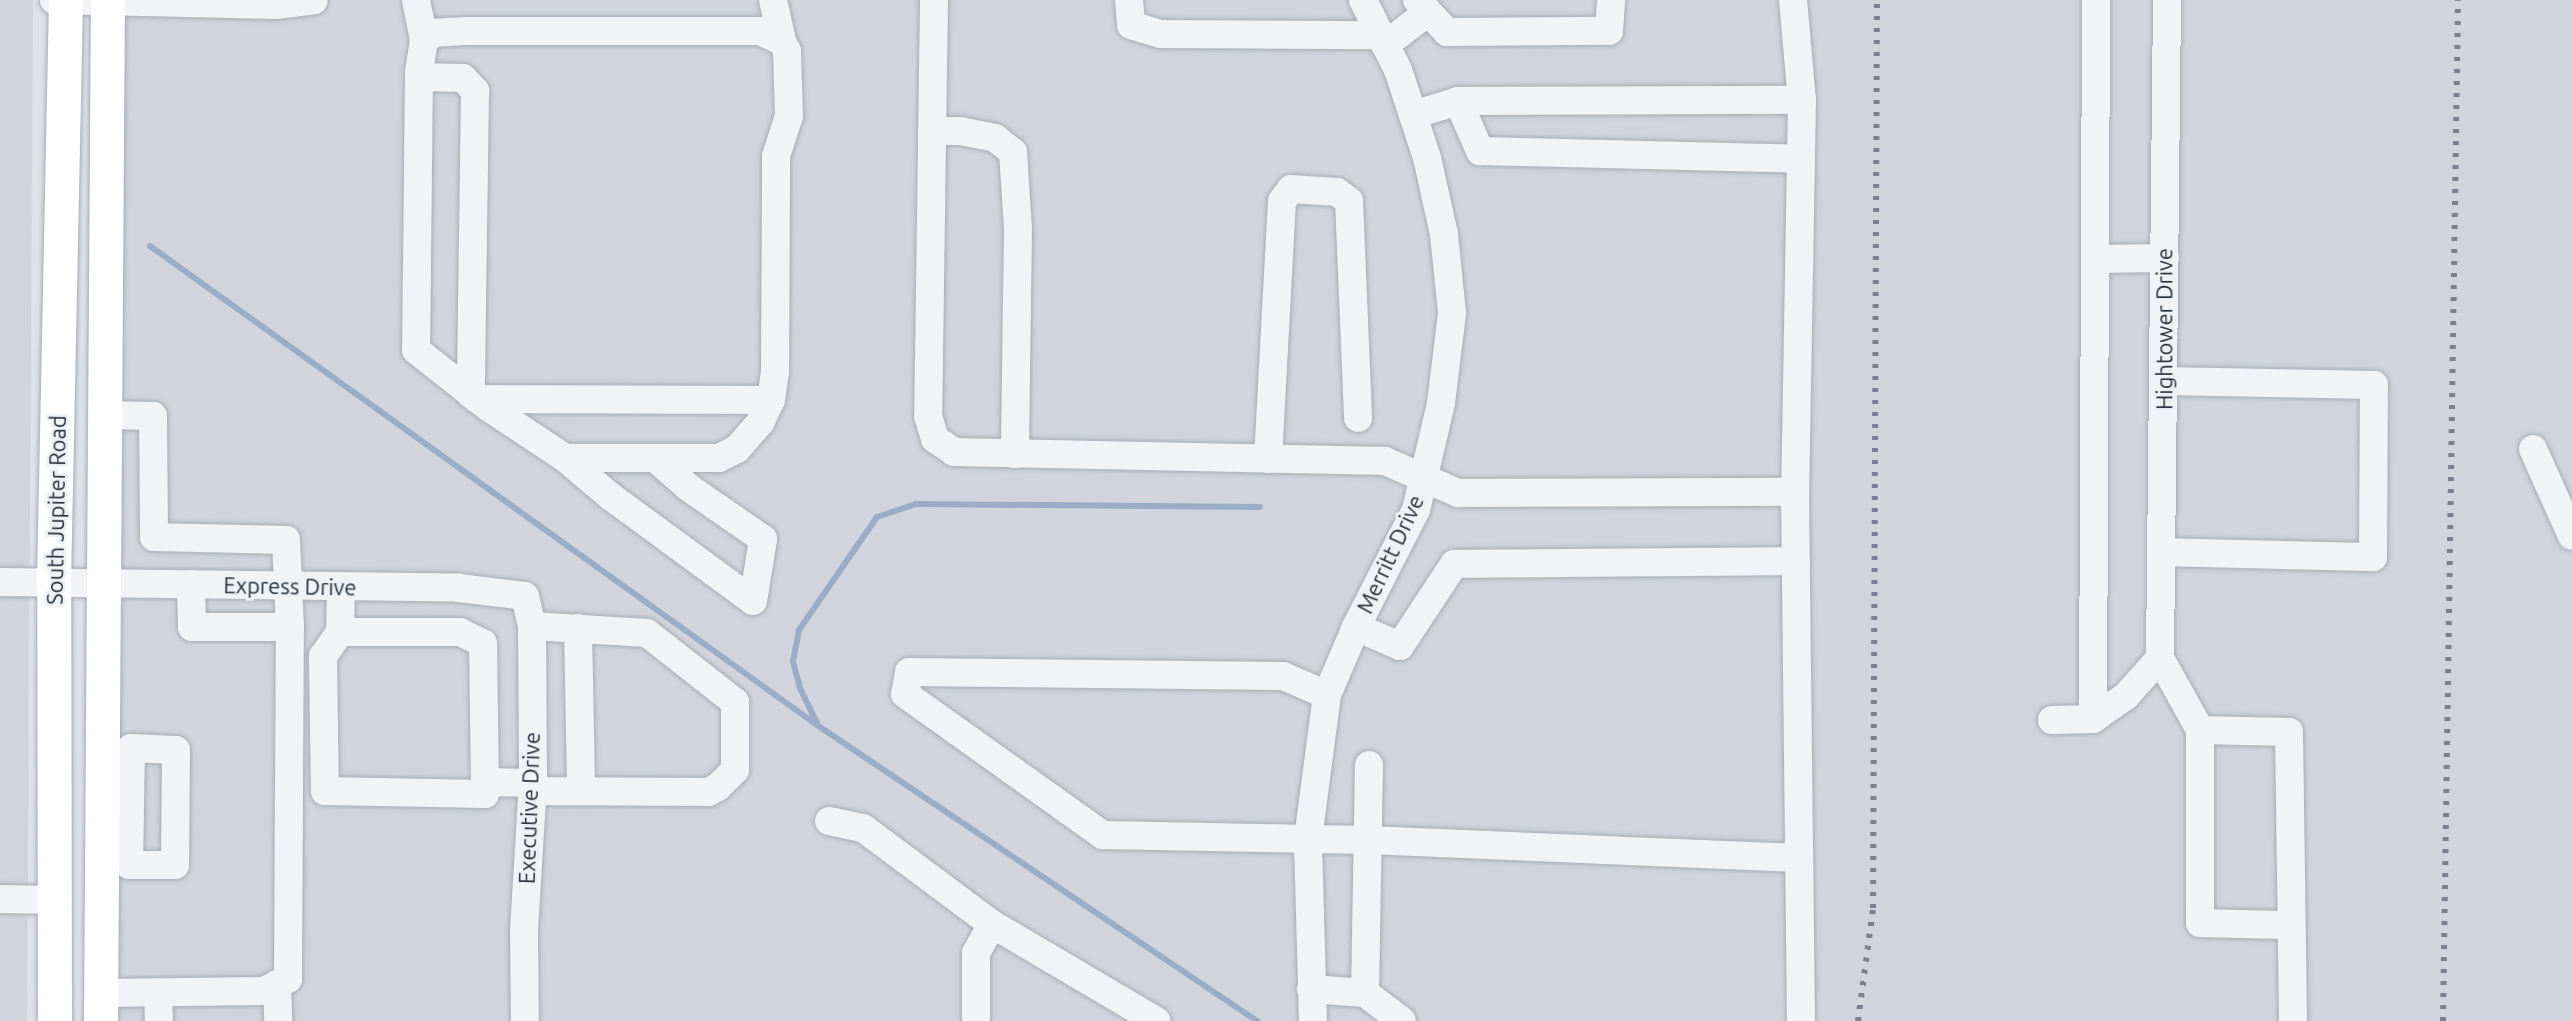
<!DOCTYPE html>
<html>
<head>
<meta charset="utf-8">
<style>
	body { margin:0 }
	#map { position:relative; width:2572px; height:1021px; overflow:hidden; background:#dfe2e8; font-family:Ubuntu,sans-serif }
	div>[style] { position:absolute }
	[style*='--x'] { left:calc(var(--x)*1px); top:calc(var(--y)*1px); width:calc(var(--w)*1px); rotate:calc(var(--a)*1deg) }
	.built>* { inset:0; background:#d1d4dd; transform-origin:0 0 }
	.stream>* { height:6px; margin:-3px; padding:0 3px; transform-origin:3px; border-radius:3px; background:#9bacc7 }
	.roads { filter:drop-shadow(0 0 2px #a8acb5) drop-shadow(0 0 2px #a8acb5) }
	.minor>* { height:28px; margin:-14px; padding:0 14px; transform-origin:14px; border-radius:14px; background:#f2f3f6 }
	.major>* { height:34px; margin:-17px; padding:0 17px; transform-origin:17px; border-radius:17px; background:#fff }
	.rail>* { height:6px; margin-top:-3px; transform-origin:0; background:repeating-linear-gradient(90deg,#798091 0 4px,transparent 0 12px) }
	span { translate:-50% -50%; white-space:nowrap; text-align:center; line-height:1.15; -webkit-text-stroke:6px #eef1f5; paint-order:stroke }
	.street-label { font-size:22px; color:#292e3e }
</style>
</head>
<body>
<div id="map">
	<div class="built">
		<div style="clip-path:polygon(0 0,33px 0,27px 1021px,0 1021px)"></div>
		<div style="left:119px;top:0;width:2453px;height:1021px"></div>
	</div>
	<div class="stream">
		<div style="--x:150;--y:246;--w:821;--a:35.68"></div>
		<div style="--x:817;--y:725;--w:530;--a:33.93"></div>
		<div style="--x:817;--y:723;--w:39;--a:-116"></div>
		<div style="--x:800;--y:688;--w:28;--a:-105"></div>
		<div style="--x:793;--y:661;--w:32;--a:-79"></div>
		<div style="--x:799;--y:630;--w:137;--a:-55.4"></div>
		<div style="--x:877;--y:517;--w:41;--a:-18.4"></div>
		<div style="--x:916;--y:504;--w:344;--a:0.5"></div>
	</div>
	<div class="roads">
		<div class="minor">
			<div style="--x:54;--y:0;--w:222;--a:1.3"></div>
			<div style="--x:276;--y:5;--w:38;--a:-7"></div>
			<div style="--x:416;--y:0;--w:41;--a:78.7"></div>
			<div style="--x:424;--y:40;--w:33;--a:99"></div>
			<div style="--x:419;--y:73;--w:277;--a:90.6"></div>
			<div style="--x:416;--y:350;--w:92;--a:38.4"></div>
			<div style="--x:488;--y:407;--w:92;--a:33.5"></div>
			<div style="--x:565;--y:458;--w:154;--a:0"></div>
			<div style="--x:719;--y:458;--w:20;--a:-27"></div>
			<div style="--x:737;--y:449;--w:37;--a:-49"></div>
			<div style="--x:761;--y:421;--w:23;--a:-65"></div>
			<div style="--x:771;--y:400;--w:28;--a:-82"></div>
			<div style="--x:775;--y:372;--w:216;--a:-89.7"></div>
			<div style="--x:776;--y:156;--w:42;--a:-72"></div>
			<div style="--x:789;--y:116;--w:65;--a:-91.8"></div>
			<div style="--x:787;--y:51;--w:11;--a:-117"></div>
			<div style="--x:782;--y:41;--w:24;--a:-156"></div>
			<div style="--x:760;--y:31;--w:293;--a:180"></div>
			<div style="--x:467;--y:31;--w:33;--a:177"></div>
			<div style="--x:434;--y:33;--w:12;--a:145"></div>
			<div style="--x:773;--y:0;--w:42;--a:77.6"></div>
			<div style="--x:934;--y:0;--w:416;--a:90.8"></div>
			<div style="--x:928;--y:416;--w:24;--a:73"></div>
			<div style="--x:935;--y:439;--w:23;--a:34"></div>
			<div style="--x:954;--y:452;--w:431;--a:1.2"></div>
			<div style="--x:1385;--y:461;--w:80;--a:23.7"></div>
			<div style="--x:1458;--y:493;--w:337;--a:-0.2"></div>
			<div style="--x:1129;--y:0;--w:25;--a:85"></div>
			<div style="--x:1131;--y:25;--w:31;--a:17"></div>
			<div style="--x:1161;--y:34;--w:219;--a:0.3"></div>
			<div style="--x:1417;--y:0;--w:44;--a:46.8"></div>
			<div style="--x:1447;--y:32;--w:162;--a:-0.4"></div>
			<div style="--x:1609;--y:31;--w:31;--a:-86"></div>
			<div style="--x:1793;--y:0;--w:100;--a:84.9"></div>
			<div style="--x:1802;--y:100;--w:392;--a:91"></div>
			<div style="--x:1795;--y:492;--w:529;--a:89.35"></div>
			<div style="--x:2167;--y:0;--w:658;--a:90.61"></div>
			<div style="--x:2160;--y:658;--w:82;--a:60.9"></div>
			<div style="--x:2200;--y:730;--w:89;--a:1.3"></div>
			<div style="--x:2289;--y:732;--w:289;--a:89.2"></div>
			<div style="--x:1385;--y:45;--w:54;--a:-37.5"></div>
			<div style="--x:419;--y:77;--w:44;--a:1.3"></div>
			<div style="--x:463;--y:78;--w:18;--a:47"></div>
			<div style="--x:475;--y:91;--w:303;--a:90.8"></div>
			<div style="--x:1458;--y:101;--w:55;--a:66.3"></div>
			<div style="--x:1480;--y:151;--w:321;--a:1.4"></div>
			<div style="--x:1413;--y:115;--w:47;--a:-17.3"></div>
			<div style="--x:1458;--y:101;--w:344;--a:-0.2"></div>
			<div style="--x:932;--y:131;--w:28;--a:0"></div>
			<div style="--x:960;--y:131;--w:36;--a:11"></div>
			<div style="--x:995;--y:138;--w:23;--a:38"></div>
			<div style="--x:1013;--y:152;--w:77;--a:86.3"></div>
			<div style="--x:1018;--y:229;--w:225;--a:90.8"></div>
			<div style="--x:2095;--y:259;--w:70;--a:-0.8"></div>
			<div style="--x:477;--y:399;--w:294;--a:0.2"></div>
			<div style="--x:105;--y:415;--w:48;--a:1.2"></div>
			<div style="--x:153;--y:416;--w:121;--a:89.5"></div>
			<div style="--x:154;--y:537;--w:132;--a:1.3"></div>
			<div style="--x:286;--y:540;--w:87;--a:87.4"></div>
			<div style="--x:2533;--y:449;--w:95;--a:65.9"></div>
			<div style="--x:565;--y:458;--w:59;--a:40.2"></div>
			<div style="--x:610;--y:496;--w:177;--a:36.3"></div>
			<div style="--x:753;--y:601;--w:63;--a:-80.8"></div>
			<div style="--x:763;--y:539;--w:91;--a:-145.3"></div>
			<div style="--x:688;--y:487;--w:44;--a:-138.7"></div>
			<div style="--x:1268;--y:459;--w:258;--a:-86.9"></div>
			<div style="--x:1282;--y:201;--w:15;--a:-53"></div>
			<div style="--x:1291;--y:189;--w:46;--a:3.7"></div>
			<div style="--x:1337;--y:192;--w:15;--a:37"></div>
			<div style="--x:1349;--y:201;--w:217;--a:87.6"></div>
			<div style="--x:2162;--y:552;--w:211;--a:1.4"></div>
			<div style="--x:2373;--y:557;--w:172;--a:-89.7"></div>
			<div style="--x:2374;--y:385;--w:210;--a:-178.9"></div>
			<div style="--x:0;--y:582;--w:459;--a:0.7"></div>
			<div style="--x:459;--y:588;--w:66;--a:6.9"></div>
			<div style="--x:525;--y:596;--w:31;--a:77"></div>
			<div style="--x:532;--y:626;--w:157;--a:89.6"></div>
			<div style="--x:533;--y:783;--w:149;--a:93.5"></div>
			<div style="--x:524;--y:932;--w:89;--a:89.4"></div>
			<div style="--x:341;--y:586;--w:46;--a:91.2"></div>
			<div style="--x:340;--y:632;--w:120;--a:0"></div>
			<div style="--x:460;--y:632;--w:25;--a:26"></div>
			<div style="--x:483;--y:643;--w:139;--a:89.2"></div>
			<div style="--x:485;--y:782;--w:48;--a:1.2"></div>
			<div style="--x:532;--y:626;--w:115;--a:3.5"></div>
			<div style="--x:647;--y:633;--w:112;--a:38.1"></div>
			<div style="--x:735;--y:702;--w:68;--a:90"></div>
			<div style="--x:735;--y:770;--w:24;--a:135"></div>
			<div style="--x:718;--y:787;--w:11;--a:153"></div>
			<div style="--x:708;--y:792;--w:176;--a:-179.7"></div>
			<div style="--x:1356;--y:627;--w:48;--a:23.4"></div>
			<div style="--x:1400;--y:646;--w:98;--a:-56.6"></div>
			<div style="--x:1454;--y:564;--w:342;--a:-0.5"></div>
			<div style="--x:578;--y:628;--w:163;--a:88.9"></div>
			<div style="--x:340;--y:632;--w:29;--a:125"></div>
			<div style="--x:323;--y:656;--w:135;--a:89.2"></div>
			<div style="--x:325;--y:791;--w:160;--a:1.1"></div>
			<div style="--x:485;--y:794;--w:12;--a:-90"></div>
			<div style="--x:1327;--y:695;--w:48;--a:-156.6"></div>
			<div style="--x:1283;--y:676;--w:374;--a:-179.4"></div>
			<div style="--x:909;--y:672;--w:22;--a:100"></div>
			<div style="--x:905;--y:694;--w:243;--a:35.5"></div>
			<div style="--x:1103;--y:835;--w:265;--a:1.1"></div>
			<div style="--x:1368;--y:840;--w:431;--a:2.4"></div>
			<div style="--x:2093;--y:719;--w:40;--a:-34.9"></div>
			<div style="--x:2126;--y:696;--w:51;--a:-48.2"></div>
			<div style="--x:2052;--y:720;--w:41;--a:-1.4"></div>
			<div style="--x:2093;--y:719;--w:719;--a:-89.76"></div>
			<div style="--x:2200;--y:730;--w:193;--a:90"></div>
			<div style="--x:2200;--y:923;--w:91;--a:1.3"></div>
			<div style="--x:131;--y:748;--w:45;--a:2.5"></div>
			<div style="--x:176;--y:750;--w:115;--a:90.5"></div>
			<div style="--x:175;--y:865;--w:46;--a:180"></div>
			<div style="--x:129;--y:865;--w:117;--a:-89"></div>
			<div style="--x:1369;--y:765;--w:228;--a:91"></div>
			<div style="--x:1365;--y:993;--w:46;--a:37.1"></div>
			<div style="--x:829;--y:821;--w:35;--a:12"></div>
			<div style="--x:863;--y:828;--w:161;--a:36.7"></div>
			<div style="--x:992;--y:924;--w:191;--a:30.5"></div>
			<div style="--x:0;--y:899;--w:55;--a:1"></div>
			<div style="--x:277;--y:984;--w:37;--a:88"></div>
			<div style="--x:1311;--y:989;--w:54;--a:4.2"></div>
			<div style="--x:101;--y:993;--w:163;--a:-0.7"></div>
			<div style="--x:264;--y:991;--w:27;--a:-27"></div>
			<div style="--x:288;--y:979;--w:352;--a:-89.7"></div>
			<div style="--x:290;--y:627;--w:98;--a:180"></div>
			<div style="--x:192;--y:627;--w:43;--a:-91.3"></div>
			<div style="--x:158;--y:993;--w:28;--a:88"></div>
			<div style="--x:976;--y:1021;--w:68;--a:-90"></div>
			<div style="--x:976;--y:953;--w:33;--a:-61"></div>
			<div style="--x:1313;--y:1021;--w:182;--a:-91.6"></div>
			<div style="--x:1308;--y:839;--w:145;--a:-82.5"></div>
			<div style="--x:1327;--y:695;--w:74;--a:-66.9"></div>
			<div style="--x:1356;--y:627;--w:131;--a:-62.9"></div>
			<div style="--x:1416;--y:510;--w:110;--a:-76.8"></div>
			<div style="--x:1441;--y:403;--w:91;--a:-83"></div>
			<div style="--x:1452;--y:313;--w:79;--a:-95.8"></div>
			<div style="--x:1444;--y:234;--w:78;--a:-102.6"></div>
			<div style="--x:1427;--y:158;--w:93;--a:-108.2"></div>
			<div style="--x:1398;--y:70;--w:78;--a:-116.6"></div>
		</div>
		<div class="major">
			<div style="--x:55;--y:1021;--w:439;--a:-90.1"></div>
			<div style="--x:54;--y:582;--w:582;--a:-88.82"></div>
			<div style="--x:101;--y:1021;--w:1021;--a:-89.61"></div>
		</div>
	</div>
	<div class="rail">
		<div style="--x:1858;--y:1021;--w:114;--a:-82.4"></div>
		<div style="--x:1873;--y:908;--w:908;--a:-89.75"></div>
		<div style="--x:2443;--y:1021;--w:1021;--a:-89.16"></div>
	</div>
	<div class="street-label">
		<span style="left:2164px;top:329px;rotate:-90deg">Hightower Drive</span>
		<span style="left:56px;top:510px;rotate:-89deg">South Jupiter Road</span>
		<span style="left:1390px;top:554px;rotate:-65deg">Merritt Drive</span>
		<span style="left:290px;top:586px;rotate:1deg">Express Drive</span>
		<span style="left:529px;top:808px;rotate:-88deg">Executive Drive</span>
	</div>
</div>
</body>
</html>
